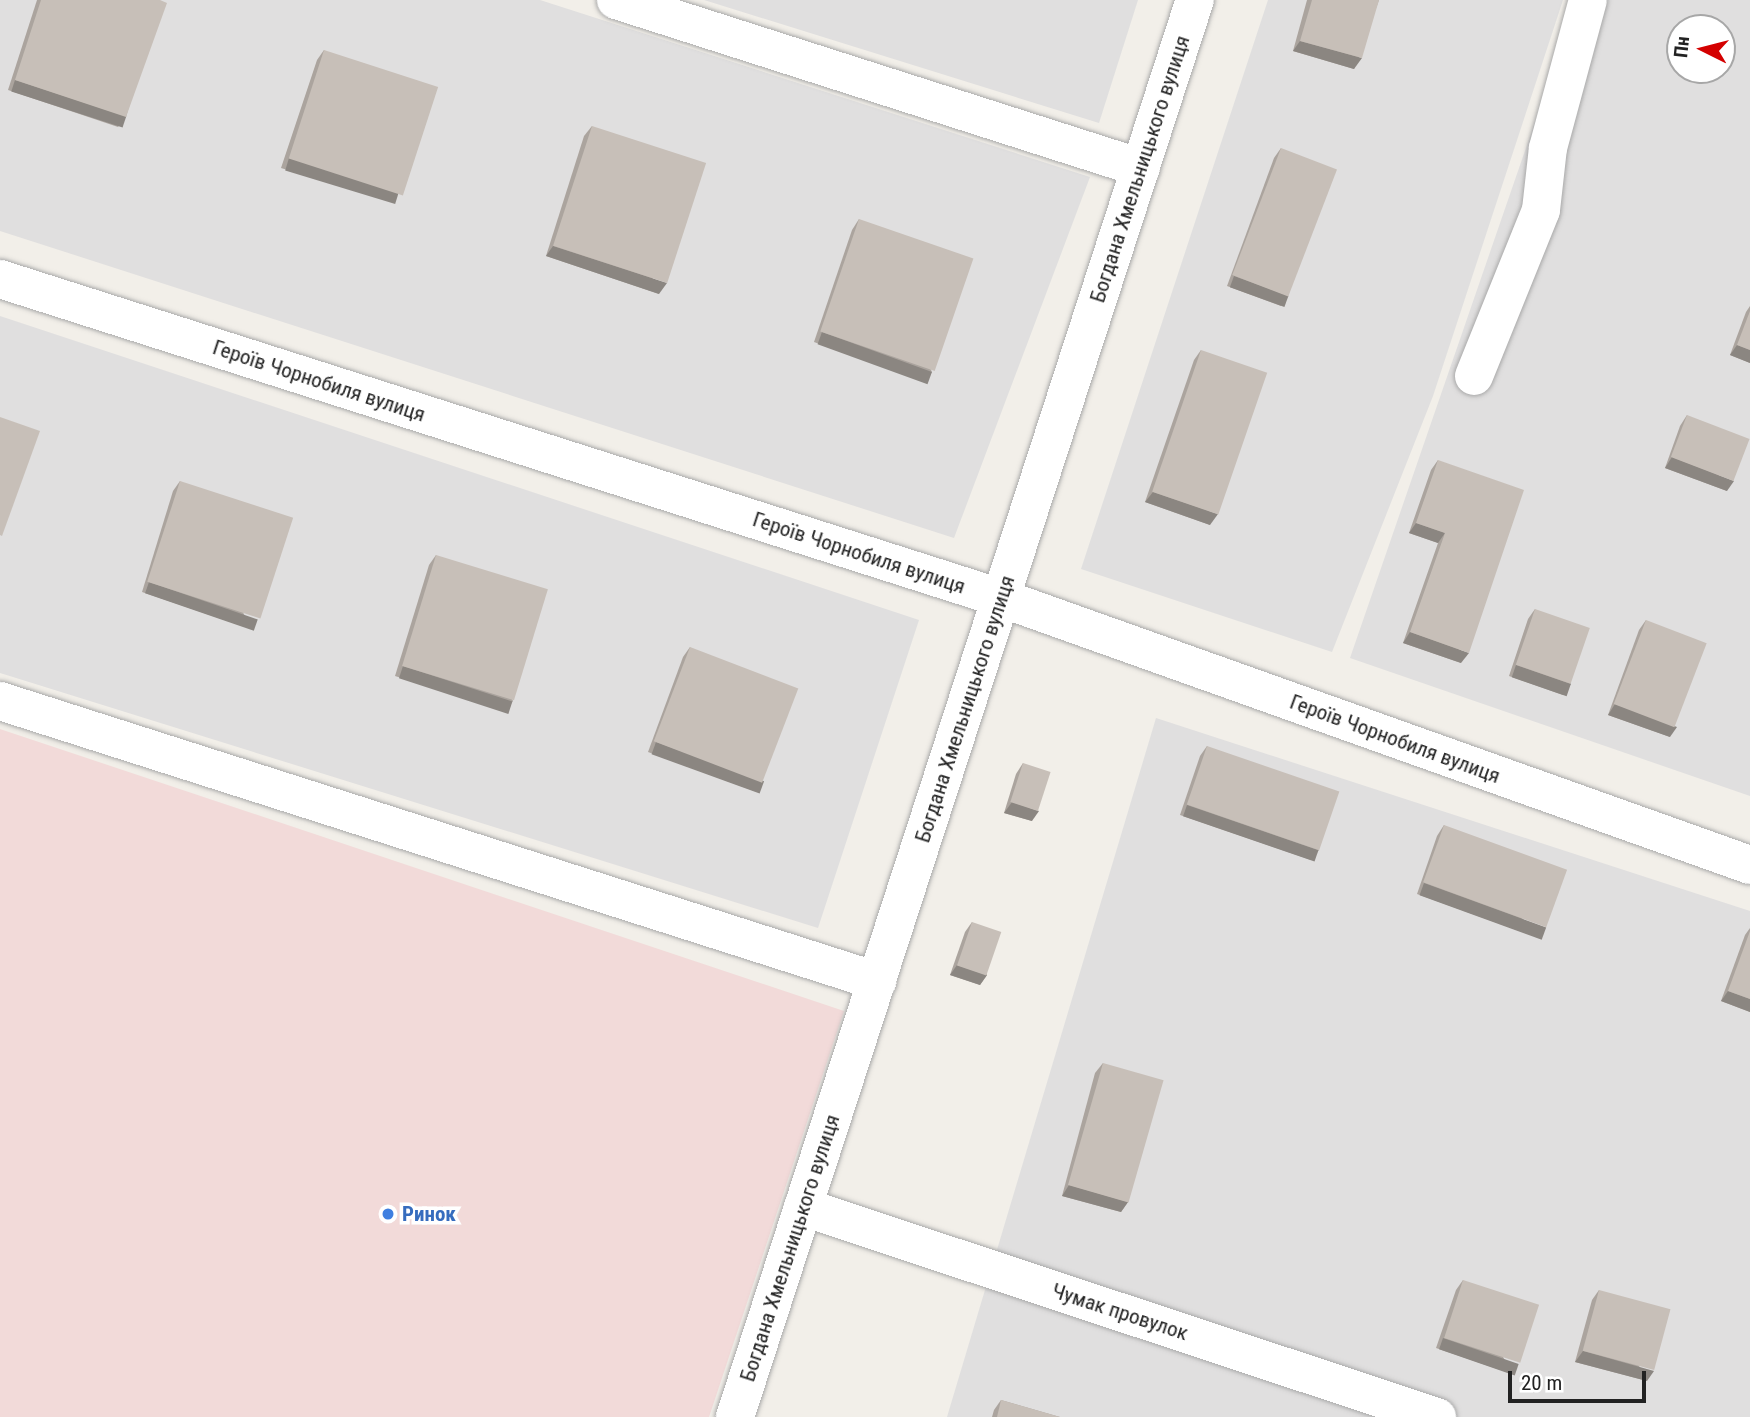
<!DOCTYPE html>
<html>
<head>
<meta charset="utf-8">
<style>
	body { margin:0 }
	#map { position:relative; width:1750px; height:1417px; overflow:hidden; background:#f2efe9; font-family:"Roboto Condensed",sans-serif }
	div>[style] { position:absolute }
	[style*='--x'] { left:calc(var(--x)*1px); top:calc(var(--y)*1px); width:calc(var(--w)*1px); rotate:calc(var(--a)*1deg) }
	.residential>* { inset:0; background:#e0dfdf }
	.commercial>* { inset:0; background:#f2dad9 }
	.roads { filter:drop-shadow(0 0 2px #a9a9a9) drop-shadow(0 0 2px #a9a9a9) }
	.minor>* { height:38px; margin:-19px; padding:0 19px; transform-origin:19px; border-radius:19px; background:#fff }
	.tertiary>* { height:38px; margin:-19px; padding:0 19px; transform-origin:19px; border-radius:19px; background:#fff }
	.wall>* { inset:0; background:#aba49e }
	.shaded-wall>* { inset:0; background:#8b8681; transform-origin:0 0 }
	.building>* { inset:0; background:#c7bfb8; transform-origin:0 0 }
	.dots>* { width:19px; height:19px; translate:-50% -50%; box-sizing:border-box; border:4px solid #fff; border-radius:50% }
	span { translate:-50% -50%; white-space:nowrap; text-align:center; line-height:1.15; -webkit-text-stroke:7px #fff; paint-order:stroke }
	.street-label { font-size:21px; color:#222 }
	.shop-label { font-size:21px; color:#366cbe; font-weight:700 }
	.left { translate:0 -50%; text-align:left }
	.north { position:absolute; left:1666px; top:14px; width:70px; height:70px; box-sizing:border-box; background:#fff; border:2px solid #a7a7a7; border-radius:50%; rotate:276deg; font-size:19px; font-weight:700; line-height:28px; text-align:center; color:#222 }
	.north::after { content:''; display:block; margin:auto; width:24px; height:32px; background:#d40000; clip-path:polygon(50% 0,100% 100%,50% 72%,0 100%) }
	.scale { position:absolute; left:1508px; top:1371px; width:138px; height:32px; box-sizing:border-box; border:4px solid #222; border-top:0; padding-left:9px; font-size:21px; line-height:24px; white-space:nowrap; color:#222; -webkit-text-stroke:5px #fff; paint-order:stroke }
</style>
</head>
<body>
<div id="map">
	<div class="residential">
		<div style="clip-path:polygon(0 0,540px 0,1090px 177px,954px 538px,0 231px)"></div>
		<div style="clip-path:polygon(704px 0,1138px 0,1099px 123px)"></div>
		<div style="clip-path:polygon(1268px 0,1563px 0,1433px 396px,1332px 652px,1081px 569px)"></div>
		<div style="clip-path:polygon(evenodd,1577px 0,1750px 0,1750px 796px,1350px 658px,1577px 0,1680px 28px,1722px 28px,1722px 70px,1680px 70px,1680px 28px)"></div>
		<div style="clip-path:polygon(0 316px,919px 620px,818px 928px,0 673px)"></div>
		<div style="clip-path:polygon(1156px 718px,1750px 911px,1750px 1417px,947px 1417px)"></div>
	</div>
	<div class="commercial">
		<div style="clip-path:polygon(0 729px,844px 1011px,709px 1417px,0 1417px)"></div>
	</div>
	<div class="roads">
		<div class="minor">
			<div style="--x:616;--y:0;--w:551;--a:17.74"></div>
			<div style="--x:0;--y:279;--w:1051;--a:17.68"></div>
			<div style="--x:1001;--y:598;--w:795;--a:19.62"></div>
			<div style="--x:1474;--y:376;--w:179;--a:-68"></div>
			<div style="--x:1541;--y:210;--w:62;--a:-83.6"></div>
			<div style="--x:1548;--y:148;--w:153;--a:-74.9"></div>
			<div style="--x:0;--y:701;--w:921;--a:17.71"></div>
			<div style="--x:803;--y:1207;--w:668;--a:18.33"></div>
		</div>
		<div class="tertiary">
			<div style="--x:735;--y:1417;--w:1490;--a:-72.02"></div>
		</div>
	</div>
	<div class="wall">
		<div style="clip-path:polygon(37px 0,160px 0,126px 117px,118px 127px,8px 90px)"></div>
		<div style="clip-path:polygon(1307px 0,1379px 0,1354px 69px,1293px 51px)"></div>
		<div style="clip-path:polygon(324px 50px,399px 192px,392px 202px,281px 168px,317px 60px)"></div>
		<div style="clip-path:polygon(592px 126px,659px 294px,546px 256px,584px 136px)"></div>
		<div style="clip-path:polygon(1281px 148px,1281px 306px,1227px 286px,1274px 158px)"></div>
		<div style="clip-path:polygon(859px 219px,932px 372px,925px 382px,814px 342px,852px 230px)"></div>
		<div style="clip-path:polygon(1750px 306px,1750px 363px,1730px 355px,1746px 312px)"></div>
		<div style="clip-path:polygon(1201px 350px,1210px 525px,1145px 502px,1194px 360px)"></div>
		<div style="clip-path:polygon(1687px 415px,1727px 491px,1665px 468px,1680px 426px)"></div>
		<div style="clip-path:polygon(1438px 460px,1461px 663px,1403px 643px,1438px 543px,1409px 533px,1431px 470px)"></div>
		<div style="clip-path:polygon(180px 481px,251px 629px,142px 592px,173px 491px)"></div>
		<div style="clip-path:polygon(436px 555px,513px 701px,506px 711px,395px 676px,429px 565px)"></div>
		<div style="clip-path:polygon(1535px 609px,1571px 684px,1563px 695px,1509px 676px,1528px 619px)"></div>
		<div style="clip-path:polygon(1646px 620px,1670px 737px,1608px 715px,1639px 630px)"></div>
		<div style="clip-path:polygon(690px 647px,757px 792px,648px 752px,683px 657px)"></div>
		<div style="clip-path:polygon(1207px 746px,1319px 850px,1311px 860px,1180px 815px,1200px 756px)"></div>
		<div style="clip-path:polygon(1023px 763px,1032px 821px,1004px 813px,1016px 774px)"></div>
		<div style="clip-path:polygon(1444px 825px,1539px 938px,1417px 894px,1437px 836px)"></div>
		<div style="clip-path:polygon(972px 922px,987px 975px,980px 985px,950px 975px,965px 932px)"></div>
		<div style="clip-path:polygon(1750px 928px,1750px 1012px,1721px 1001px,1745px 935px)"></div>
		<div style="clip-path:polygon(1103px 1063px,1128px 1202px,1121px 1212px,1062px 1196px,1095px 1073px)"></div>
		<div style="clip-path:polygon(1463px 1280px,1512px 1374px,1436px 1348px,1456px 1290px)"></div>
		<div style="clip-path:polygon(1599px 1290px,1647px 1381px,1575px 1362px,1592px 1300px)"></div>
		<div style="clip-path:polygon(1001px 1400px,1060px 1417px,992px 1417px,994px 1410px)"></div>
	</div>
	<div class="shaded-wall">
		<div style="clip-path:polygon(1300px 41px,1362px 58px,1354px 69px,1293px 51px)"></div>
		<div style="left:15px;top:80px;width:117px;height:12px;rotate:18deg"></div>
		<div style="left:289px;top:158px;width:115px;height:13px;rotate:17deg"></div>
		<div style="clip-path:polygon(553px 246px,667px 283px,659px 294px,546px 256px)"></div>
		<div style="left:1234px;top:276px;width:58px;height:12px;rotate:20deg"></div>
		<div style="left:822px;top:332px;width:117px;height:13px;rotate:20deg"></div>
		<div style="clip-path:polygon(1737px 345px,1750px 350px,1750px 363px,1730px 355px)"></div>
		<div style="clip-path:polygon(1672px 457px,1734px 481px,1727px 491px,1665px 468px)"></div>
		<div style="clip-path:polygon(1153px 492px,1218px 514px,1210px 525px,1145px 502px)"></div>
		<div style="clip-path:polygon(1416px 523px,1445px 533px,1438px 543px,1409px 533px)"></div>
		<div style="left:149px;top:582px;width:115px;height:12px;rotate:19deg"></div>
		<div style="clip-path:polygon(1410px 632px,1469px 653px,1461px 663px,1403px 643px)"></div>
		<div style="left:1516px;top:665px;width:58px;height:13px;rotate:19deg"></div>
		<div style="left:403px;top:666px;width:115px;height:13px;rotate:18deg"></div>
		<div style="clip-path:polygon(1615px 704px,1677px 727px,1670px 737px,1608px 715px)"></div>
		<div style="left:656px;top:742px;width:115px;height:13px;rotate:20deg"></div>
		<div style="clip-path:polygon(1012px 802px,1039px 811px,1032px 821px,1004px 813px)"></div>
		<div style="left:1187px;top:805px;width:139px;height:12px;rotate:19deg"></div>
		<div style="left:1424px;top:883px;width:130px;height:13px;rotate:20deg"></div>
		<div style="clip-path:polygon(957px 965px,987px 975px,980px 985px,950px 975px)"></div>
		<div style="clip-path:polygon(1728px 991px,1750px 999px,1750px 1012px,1721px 1001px)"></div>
		<div style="clip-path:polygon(1069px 1185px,1128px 1202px,1121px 1212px,1062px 1196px)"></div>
		<div style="left:1443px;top:1338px;width:80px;height:12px;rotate:19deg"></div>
		<div style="clip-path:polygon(1583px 1351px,1654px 1371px,1647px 1381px,1575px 1362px)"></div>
	</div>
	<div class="building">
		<div style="clip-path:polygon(41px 0,160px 0,167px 3px,126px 117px,15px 80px)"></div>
		<div style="clip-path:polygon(1312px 0,1379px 0,1362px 58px,1300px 41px)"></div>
		<div style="left:324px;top:50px;width:120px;height:114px;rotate:18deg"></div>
		<div style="left:592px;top:126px;width:120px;height:126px;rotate:18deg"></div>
		<div style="left:1281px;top:148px;width:60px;height:136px;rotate:21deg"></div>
		<div style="left:859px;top:219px;width:121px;height:119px;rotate:19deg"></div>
		<div style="clip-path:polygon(1750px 311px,1750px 350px,1737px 345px)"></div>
		<div style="left:1201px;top:350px;width:70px;height:150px;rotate:19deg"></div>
		<div style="left:1687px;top:415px;width:67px;height:45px;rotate:21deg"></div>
		<div style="clip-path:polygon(0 417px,40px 431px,2px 536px,0 535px)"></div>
		<div style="clip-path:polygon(1438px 460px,1524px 490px,1469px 653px,1410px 632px,1445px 533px,1416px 523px)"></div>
		<div style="left:180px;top:481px;width:119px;height:106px;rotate:18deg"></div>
		<div style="left:436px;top:555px;width:117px;height:116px;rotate:17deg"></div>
		<div style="left:1535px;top:609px;width:58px;height:59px;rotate:19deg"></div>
		<div style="left:1646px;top:620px;width:65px;height:90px;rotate:21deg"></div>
		<div style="left:690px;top:647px;width:116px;height:101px;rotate:21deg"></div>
		<div style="left:1207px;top:746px;width:140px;height:62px;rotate:19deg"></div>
		<div style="left:1023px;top:763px;width:29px;height:41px;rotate:18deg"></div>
		<div style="left:1444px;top:825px;width:131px;height:61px;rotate:20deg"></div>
		<div style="left:972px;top:922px;width:31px;height:46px;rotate:19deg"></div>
		<div style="clip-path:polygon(1750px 931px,1750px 999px,1728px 991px)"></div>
		<div style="left:1103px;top:1063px;width:63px;height:127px;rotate:16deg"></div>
		<div style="left:1463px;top:1280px;width:80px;height:61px;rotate:18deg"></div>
		<div style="left:1599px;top:1290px;width:74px;height:63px;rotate:15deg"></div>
		<div style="clip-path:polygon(1001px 1400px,1060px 1417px,997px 1417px)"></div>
	</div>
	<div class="dots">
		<div style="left:388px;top:1214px;background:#3f7fe0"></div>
	</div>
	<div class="street-label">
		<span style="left:1140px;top:169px;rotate:-72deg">Богдана Хмельницького вулиця</span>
		<span style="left:319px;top:381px;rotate:18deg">Героїв Чорнобиля вулиця</span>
		<span style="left:859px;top:553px;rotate:18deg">Героїв Чорнобиля вулиця</span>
		<span style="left:965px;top:709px;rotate:-72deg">Богдана Хмельницького вулиця</span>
		<span style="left:1395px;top:739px;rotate:20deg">Героїв Чорнобиля вулиця</span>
		<span style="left:790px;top:1248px;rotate:-72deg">Богдана Хмельницького вулиця</span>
		<span style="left:1120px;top:1312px;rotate:18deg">Чумак провулок</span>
	</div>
	<div class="shop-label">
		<span class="left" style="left:402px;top:1214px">Ринок</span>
	</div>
	<div class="north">Пн</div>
	<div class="scale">20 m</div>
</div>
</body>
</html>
